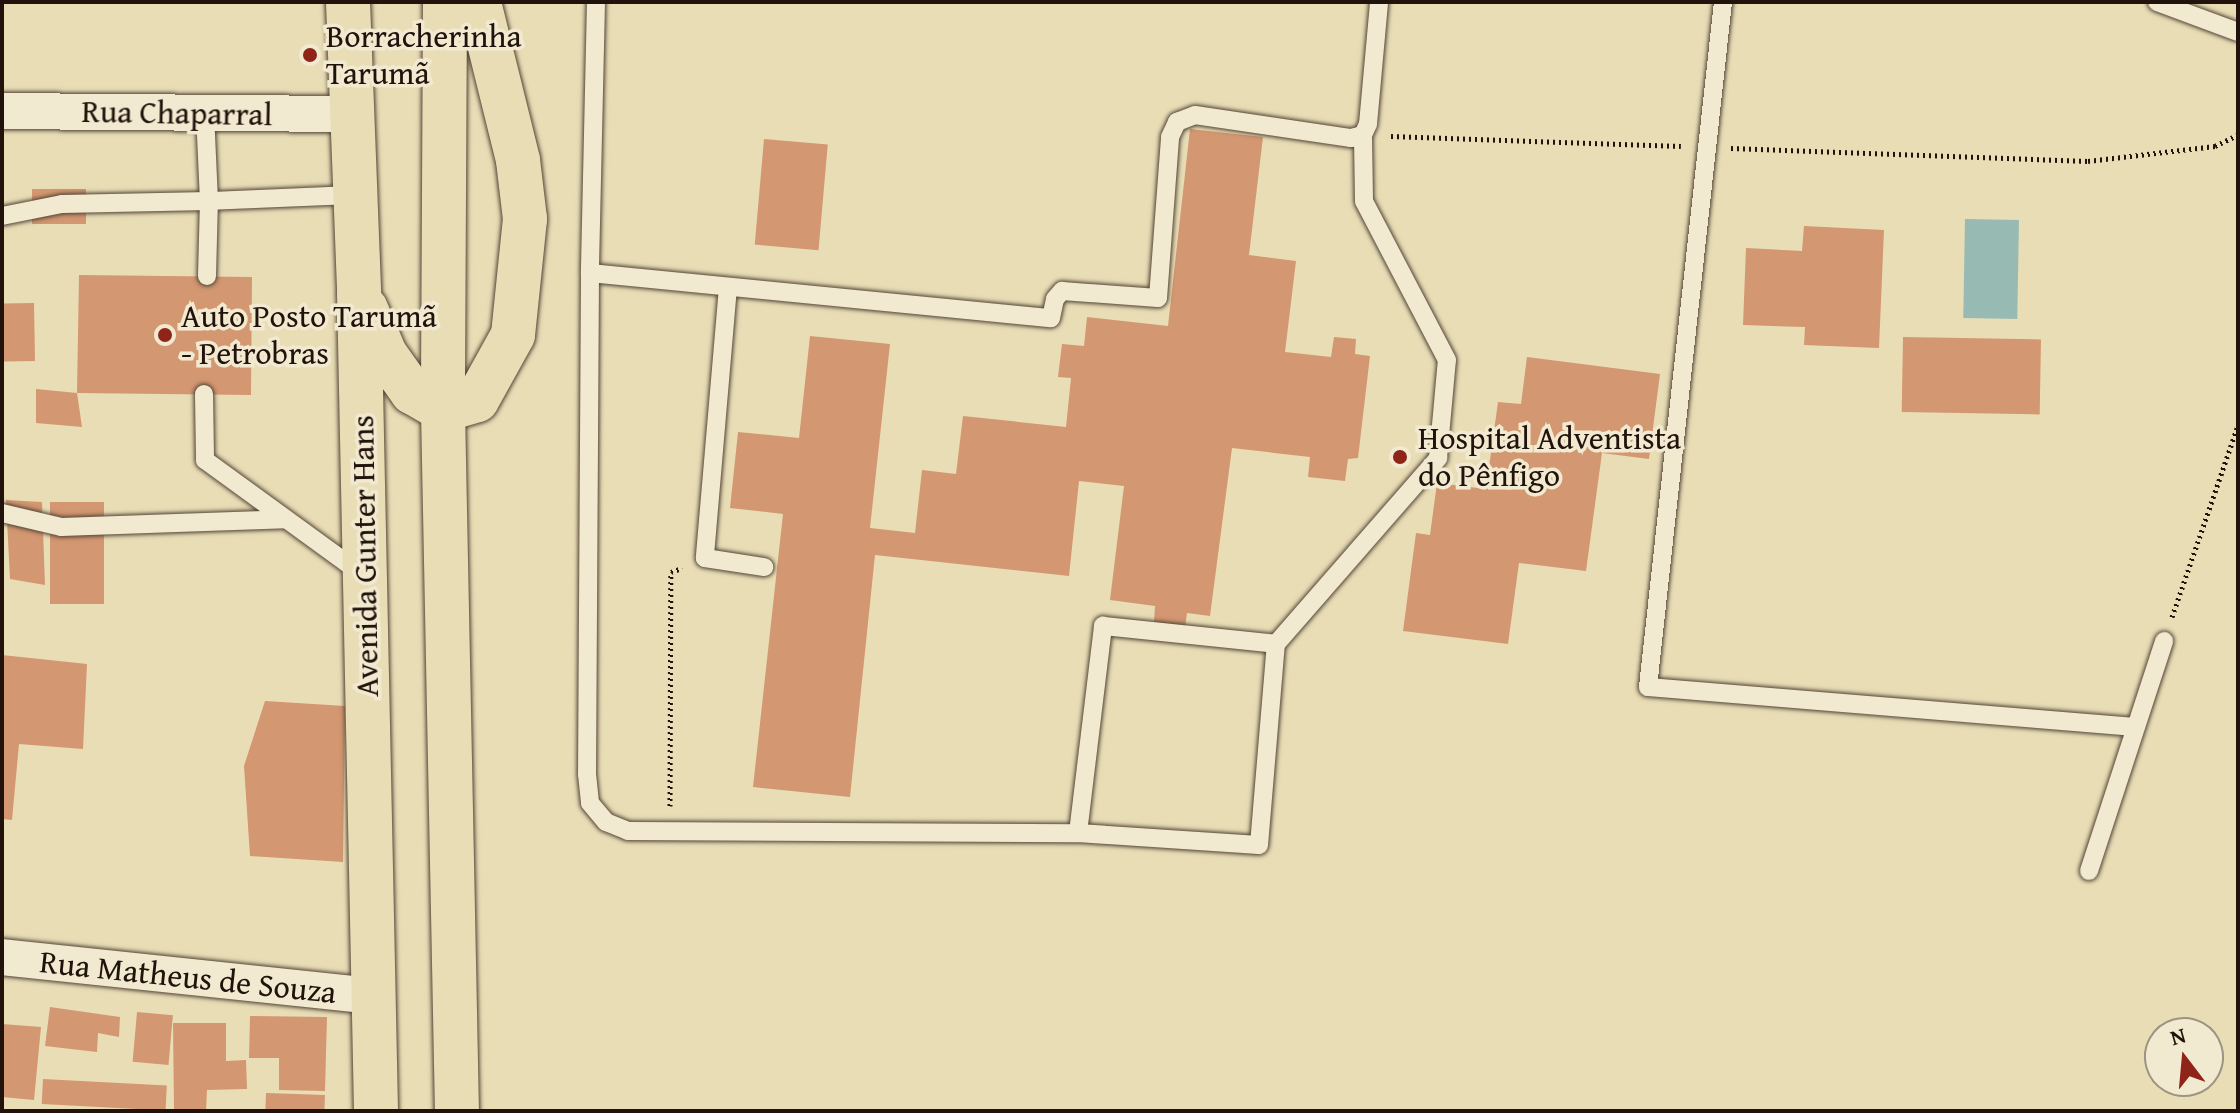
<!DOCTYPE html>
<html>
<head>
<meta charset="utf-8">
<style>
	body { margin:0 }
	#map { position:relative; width:2240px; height:1113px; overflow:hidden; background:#e9ddb6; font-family:"Gentium Book Plus",serif }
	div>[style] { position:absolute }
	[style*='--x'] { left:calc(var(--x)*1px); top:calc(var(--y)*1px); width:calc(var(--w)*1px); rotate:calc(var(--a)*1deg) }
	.water>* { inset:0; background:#97bbb2; transform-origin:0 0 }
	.building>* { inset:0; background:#d39771; transform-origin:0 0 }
	.path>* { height:5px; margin-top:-2.5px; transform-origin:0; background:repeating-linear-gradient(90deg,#21120b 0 2px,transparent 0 6px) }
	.roads { filter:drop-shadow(0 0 2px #534536) drop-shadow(0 0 2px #534536) }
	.lane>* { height:18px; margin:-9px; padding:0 9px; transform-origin:9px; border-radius:9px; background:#f1e9d0 }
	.street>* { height:36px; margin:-18px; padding:0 18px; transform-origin:18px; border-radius:18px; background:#f1e9d0 }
	.primary>* { height:44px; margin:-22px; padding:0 22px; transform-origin:22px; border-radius:22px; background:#e9ddb6 }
	.dots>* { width:22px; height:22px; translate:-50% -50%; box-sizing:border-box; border:4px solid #f1e9d0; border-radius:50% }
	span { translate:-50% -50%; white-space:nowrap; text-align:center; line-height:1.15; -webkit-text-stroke:7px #f1e9d0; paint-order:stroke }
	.poi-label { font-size:32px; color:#21120b }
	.left { translate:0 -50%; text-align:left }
	.street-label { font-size:32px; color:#21120b }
	.frame { position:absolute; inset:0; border:4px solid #21120b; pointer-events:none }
	.north { position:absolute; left:2144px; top:1017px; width:80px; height:80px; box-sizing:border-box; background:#f1e9d0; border:2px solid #9e9381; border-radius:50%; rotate:344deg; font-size:22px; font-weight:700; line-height:32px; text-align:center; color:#21120b }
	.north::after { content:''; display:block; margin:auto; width:28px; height:36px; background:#8f2418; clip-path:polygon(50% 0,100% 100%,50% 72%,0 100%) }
</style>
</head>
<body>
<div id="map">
	<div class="water">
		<div style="left:1965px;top:219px;width:54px;height:99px;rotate:1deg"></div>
	</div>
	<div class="building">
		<div style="clip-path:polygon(1190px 129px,1263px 137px,1249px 255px,1296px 261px,1285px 352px,1331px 357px,1334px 337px,1356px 339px,1355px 354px,1370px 356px,1358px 458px,1348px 459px,1345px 481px,1308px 477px,1310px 457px,1232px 448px,1210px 616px,1187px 613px,1185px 628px,1154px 622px,1155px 606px,1110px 600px,1124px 486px,1079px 481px,1069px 576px,875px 555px,850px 797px,753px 787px,783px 514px,730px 508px,738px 432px,799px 438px,810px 336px,890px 344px,870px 528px,915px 533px,922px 470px,956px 474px,963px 416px,1066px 427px,1071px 378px,1058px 377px,1062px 344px,1084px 346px,1087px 317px,1168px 326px)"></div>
		<div style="left:764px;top:139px;width:64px;height:106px;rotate:5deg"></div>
		<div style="left:86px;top:189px;width:35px;height:54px;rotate:90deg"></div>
		<div style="clip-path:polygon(1804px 226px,1884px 230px,1879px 348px,1804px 345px,1805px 327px,1743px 325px,1746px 248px,1802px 251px)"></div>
		<div style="clip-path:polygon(79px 275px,252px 277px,251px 395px,77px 393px,82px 427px,36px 423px,36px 389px,77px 393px)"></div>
		<div style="left:34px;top:303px;width:58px;height:32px;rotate:89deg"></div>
		<div style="left:1903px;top:337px;width:138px;height:75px;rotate:1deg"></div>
		<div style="clip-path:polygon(1527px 357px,1660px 374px,1649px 459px,1602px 453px,1586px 571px,1519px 563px,1508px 644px,1403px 631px,1416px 533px,1430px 535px,1437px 483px,1486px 489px,1498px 402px,1521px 404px)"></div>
		<div style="clip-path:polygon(6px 500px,42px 502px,45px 585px,10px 579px)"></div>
		<div style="left:104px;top:502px;width:102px;height:54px;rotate:90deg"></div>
		<div style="clip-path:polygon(2px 655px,87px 664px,83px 749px,19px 744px,12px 820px,2px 819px)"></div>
		<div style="clip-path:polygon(265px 701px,345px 706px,343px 862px,250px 856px,244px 766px)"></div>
		<div style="clip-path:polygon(50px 1007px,120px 1017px,119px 1037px,98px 1033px,97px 1052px,45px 1046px)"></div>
		<div style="left:137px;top:1012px;width:36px;height:50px;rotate:5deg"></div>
		<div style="clip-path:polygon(250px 1016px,327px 1017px,325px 1091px,279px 1090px,279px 1058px,249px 1058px)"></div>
		<div style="clip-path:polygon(173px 1023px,226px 1023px,226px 1061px,246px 1060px,247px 1089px,207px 1090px,206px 1111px,174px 1111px)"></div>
		<div style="clip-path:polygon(2px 1024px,41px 1027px,34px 1100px,2px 1097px)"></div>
		<div style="left:43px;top:1079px;width:124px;height:25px;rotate:3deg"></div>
		<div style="left:266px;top:1093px;width:59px;height:18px;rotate:2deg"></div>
	</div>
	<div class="path">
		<div style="--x:1391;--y:136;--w:290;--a:2"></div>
		<div style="--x:1731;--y:148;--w:357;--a:2.1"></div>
		<div style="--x:2088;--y:161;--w:128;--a:-6.7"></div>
		<div style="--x:2215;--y:146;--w:25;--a:-26"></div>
		<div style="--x:2172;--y:617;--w:203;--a:-71"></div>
		<div style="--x:670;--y:806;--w:234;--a:-89.8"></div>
		<div style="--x:671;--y:572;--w:12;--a:-20"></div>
	</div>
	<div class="roads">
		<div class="lane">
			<div style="--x:596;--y:2;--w:271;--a:91.3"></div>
			<div style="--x:590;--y:273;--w:463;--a:5.6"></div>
			<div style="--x:1051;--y:318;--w:19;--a:-78"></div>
			<div style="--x:1055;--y:299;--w:11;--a:-49"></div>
			<div style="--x:1062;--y:291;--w:96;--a:4.2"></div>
			<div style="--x:1158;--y:298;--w:161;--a:-85.7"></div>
			<div style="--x:1170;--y:137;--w:17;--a:-65"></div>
			<div style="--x:1177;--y:122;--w:19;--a:-21"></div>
			<div style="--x:1195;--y:115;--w:158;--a:8.4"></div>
			<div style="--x:1351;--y:138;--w:12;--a:-14"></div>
			<div style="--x:1363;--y:135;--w:12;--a:-66"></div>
			<div style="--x:1368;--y:124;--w:122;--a:-84.8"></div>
			<div style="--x:1723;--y:2;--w:689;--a:96.25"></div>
			<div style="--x:1648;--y:687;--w:489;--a:4.7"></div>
			<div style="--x:2157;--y:2;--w:86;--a:20.3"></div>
			<div style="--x:2;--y:216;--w:61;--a:-11.3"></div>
			<div style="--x:62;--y:204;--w:147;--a:-1.2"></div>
			<div style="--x:209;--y:201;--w:88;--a:-92.6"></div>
			<div style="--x:590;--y:273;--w:501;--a:90.34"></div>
			<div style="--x:587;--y:774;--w:29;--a:84"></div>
			<div style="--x:590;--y:803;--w:25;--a:50"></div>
			<div style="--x:606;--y:822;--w:24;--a:22"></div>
			<div style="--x:628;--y:831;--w:450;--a:0.3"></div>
			<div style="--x:1078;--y:833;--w:181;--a:3.8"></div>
			<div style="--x:1259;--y:845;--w:202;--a:-85.2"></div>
			<div style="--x:1276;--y:644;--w:247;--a:-48.9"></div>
			<div style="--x:1438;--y:458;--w:98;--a:-84.8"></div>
			<div style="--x:1447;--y:360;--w:179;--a:-117.6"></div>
			<div style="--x:1364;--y:201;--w:66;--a:-90.9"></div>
			<div style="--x:207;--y:276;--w:75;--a:-88.5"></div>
			<div style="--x:209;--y:201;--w:146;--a:-2.4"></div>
			<div style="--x:728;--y:287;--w:272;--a:94.9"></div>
			<div style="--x:705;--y:558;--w:60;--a:8.7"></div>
			<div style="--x:204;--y:394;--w:66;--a:89.1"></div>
			<div style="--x:205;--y:460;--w:195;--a:36"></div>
			<div style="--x:2;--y:513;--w:61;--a:13.3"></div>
			<div style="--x:61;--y:527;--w:224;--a:-2"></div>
			<div style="--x:1078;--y:833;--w:209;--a:-83.1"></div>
			<div style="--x:1103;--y:626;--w:174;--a:5.9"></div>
			<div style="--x:2089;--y:871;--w:242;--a:-71.9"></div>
		</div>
		<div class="street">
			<div style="--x:2;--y:111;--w:350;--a:0.5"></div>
			<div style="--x:2;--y:957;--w:375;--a:6"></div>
		</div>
		<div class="primary">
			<div style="--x:348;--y:2;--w:290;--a:87.8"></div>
			<div style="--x:359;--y:292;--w:819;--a:88.81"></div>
			<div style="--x:445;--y:2;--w:408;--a:90.3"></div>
			<div style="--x:443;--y:410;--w:701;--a:88.86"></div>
			<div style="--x:366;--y:309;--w:49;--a:67.1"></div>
			<div style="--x:385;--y:354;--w:47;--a:54.6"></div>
			<div style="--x:412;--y:392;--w:36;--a:30"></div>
			<div style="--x:443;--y:410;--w:35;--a:-16"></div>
			<div style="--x:477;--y:400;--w:74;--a:-61"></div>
			<div style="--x:513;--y:335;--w:117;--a:-84.1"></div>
			<div style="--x:525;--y:219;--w:59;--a:-96.8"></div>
			<div style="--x:518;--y:160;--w:163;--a:-103.9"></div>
		</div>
	</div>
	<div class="dots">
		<div style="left:310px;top:55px;background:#8f2418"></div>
		<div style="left:165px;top:335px;background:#8f2418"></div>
		<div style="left:1400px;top:457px;background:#8f2418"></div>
	</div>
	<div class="poi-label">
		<span class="left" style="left:326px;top:55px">Borracherinha<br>Tarumã</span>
		<span class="left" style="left:181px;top:335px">Auto Posto Tarumã<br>- Petrobras</span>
		<span class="left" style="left:1418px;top:457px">Hospital Adventista<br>do Pênfigo</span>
	</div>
	<div class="street-label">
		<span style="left:177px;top:113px;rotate:1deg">Rua Chaparral</span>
		<span style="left:365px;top:556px;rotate:-91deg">Avenida Gunter Hans</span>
		<span style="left:188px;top:977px;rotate:6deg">Rua Matheus de Souza</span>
	</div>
	<div class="frame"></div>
	<div class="north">N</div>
</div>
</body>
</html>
